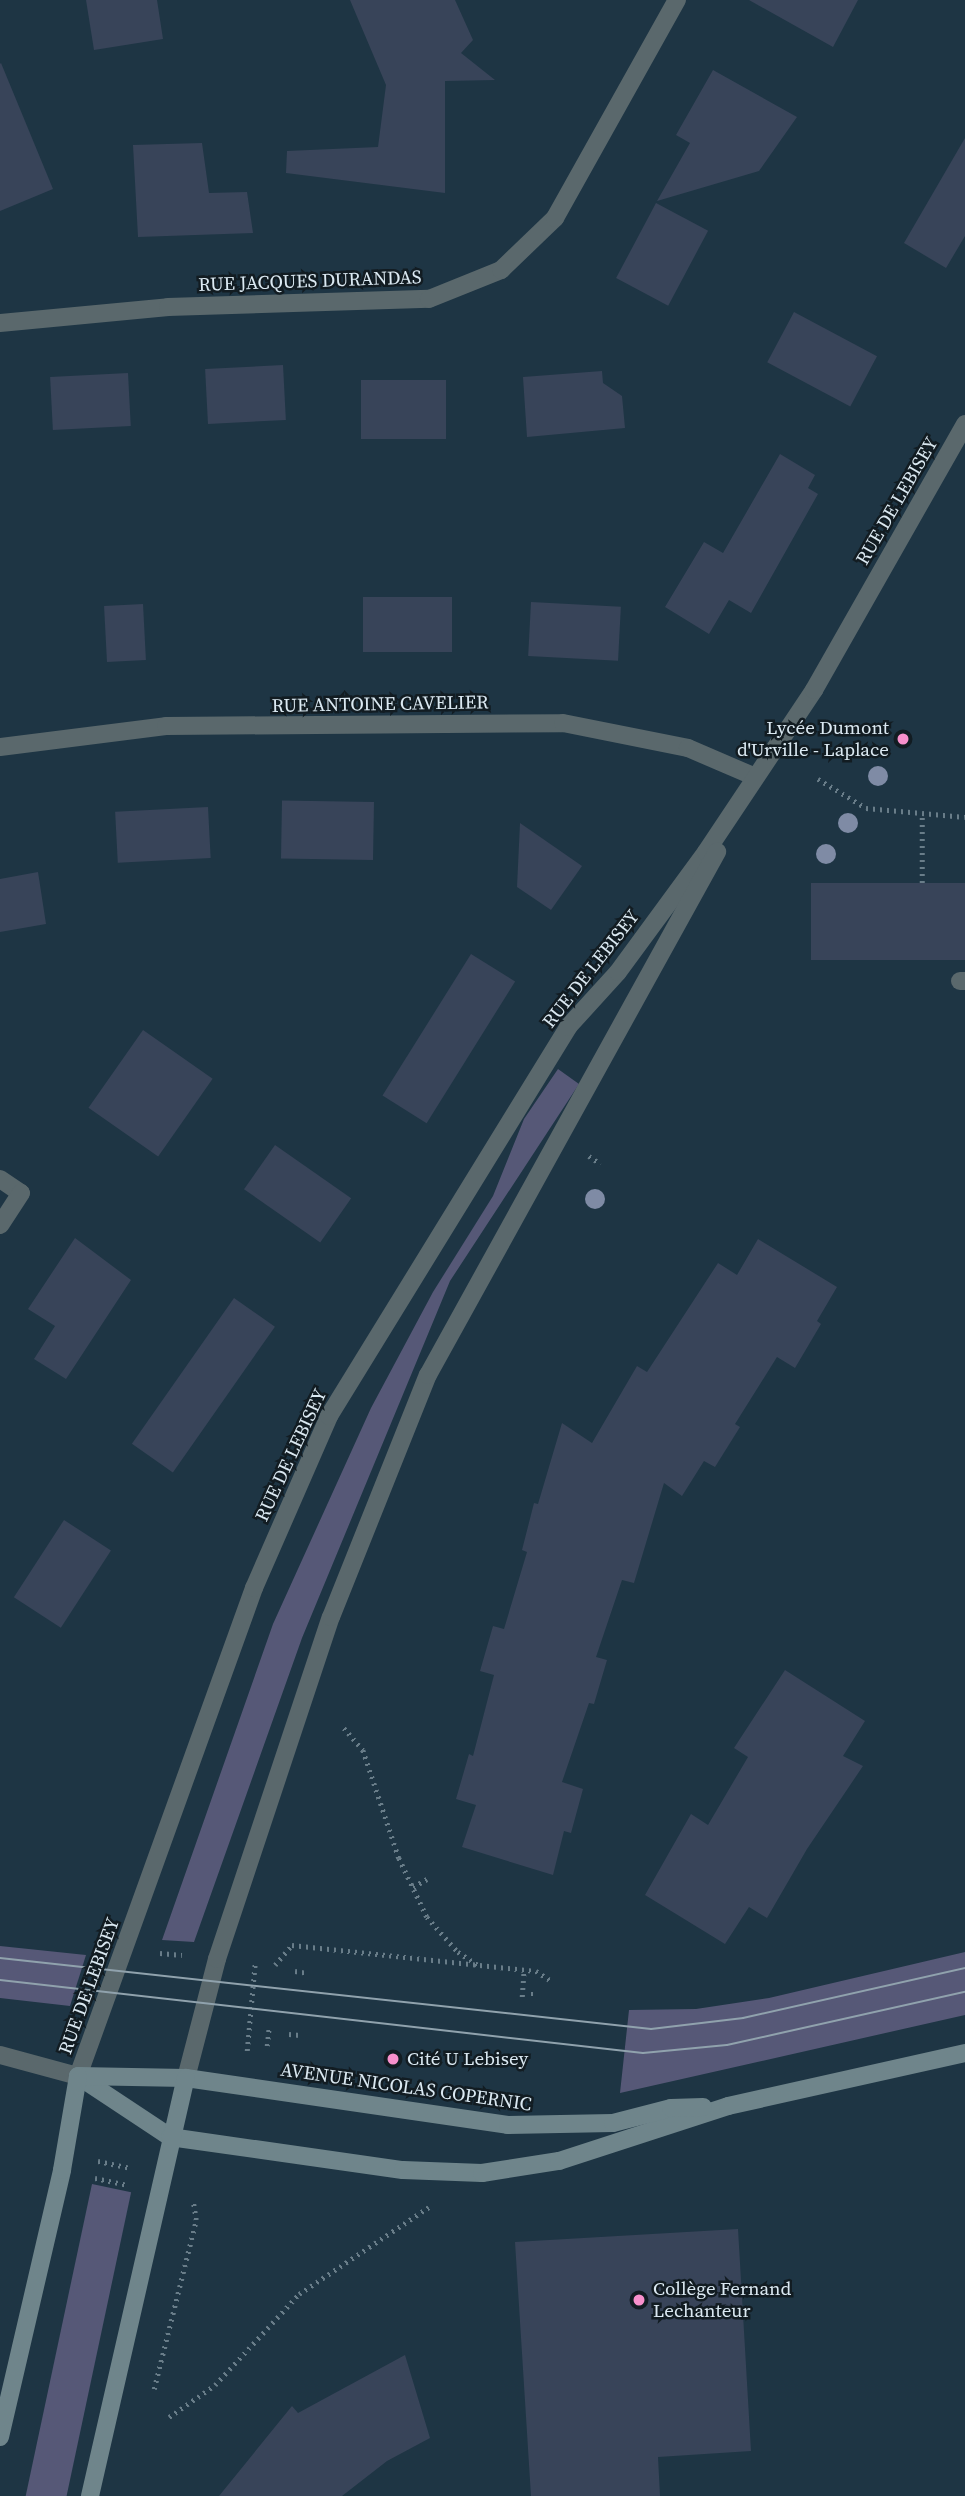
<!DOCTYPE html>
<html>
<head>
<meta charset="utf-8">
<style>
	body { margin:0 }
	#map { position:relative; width:965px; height:2496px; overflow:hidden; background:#1e3544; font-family:"Source Serif 4",serif }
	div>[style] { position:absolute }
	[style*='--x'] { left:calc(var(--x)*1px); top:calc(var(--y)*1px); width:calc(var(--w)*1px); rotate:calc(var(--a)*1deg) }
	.green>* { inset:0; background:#565877; transform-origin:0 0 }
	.building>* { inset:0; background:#384459; transform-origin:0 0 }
	.path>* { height:4.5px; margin-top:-2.25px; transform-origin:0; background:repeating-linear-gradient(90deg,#697d89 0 2px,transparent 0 7px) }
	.service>* { height:18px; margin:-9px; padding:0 9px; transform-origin:9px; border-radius:9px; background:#5a686c }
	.minor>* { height:18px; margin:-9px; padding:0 9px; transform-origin:9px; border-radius:9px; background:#5a686c }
	.tertiary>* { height:18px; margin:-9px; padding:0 9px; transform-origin:9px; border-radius:9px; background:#5a686c }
	.secondary>* { height:18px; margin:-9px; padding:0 9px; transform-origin:9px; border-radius:9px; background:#6f858b }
	.tram>* { height:2px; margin:-1px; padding:0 1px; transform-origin:1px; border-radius:1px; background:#90a2ad }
	.trees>* { width:20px; height:20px; margin:-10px; border-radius:50%; background:#7f8ba5 }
	.dots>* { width:19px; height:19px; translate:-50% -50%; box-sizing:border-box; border:4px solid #121c22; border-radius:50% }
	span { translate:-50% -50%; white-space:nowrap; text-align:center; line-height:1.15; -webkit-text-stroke:5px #121c22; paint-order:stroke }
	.street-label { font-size:19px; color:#dbe9f2 }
	.poi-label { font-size:19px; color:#dbe9f2 }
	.right { translate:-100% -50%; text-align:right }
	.left { translate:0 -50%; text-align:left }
</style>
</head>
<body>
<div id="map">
	<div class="green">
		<div style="clip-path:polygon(558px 1069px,579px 1084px,450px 1281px,302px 1638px,194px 1942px,162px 1940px,273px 1624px,371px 1408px,433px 1292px,493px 1196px,524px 1119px)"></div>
		<div style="clip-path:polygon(0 1946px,86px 1955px,70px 2006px,0 1998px)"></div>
		<div style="clip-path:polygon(965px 1952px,965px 2015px,620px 2093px,629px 2010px,696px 2009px,769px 1998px)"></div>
		<div style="left:92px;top:2184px;width:40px;height:320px;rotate:12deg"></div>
	</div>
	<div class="building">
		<div style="clip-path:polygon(86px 0,157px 0,163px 39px,94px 50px)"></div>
		<div style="clip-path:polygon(350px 0,455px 0,473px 40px,461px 53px,495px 80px,445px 81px,445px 193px,286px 173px,287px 151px,378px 147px,386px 85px)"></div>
		<div style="clip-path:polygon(749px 0,858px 0,833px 47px)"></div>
		<div style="clip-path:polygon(1px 63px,53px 189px,0 211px,0 64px)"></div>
		<div style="clip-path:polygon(713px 70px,797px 117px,759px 171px,657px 201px,690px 143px,676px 135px)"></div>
		<div style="clip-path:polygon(965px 138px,965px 236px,946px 268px,904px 243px)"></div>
		<div style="clip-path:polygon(202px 143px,209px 193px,247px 192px,253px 233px,138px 237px,133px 145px)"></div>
		<div style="left:656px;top:203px;width:59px;height:85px;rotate:28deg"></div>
		<div style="left:794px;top:312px;width:94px;height:57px;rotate:28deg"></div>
		<div style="left:283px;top:365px;width:55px;height:78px;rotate:87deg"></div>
		<div style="clip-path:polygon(602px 371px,603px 383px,622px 396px,625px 428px,527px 437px,523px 377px)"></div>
		<div style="left:128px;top:373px;width:53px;height:78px;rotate:87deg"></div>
		<div style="left:446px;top:380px;width:59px;height:85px;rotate:90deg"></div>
		<div style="clip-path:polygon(780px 454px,815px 475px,808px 488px,818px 494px,751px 613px,729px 600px,709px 634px,665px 607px,704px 542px,723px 553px)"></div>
		<div style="left:363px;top:597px;width:89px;height:55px"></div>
		<div style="left:531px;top:602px;width:90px;height:54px;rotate:3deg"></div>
		<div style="left:143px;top:604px;width:56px;height:39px;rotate:87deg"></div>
		<div style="left:374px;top:802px;width:58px;height:92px;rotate:91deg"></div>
		<div style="left:208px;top:807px;width:51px;height:93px;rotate:87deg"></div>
		<div style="clip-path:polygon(520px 823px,582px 866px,551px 910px,517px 887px)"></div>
		<div style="clip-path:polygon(38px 872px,46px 924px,0 932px,0 879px)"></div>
		<div style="left:965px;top:883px;width:77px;height:154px;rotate:90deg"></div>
		<div style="left:471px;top:954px;width:52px;height:167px;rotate:32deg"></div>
		<div style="left:143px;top:1030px;width:85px;height:95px;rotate:35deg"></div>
		<div style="left:275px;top:1145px;width:93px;height:54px;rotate:35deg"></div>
		<div style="clip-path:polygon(75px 1238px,131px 1280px,66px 1379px,34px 1359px,55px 1326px,28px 1309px)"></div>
		<div style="clip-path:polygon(758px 1239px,837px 1287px,817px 1321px,821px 1324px,795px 1368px,777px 1357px,735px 1424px,740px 1427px,715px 1467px,704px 1461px,682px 1496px,664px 1483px,634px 1583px,622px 1580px,596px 1657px,607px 1660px,594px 1704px,589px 1703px,562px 1782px,583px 1789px,571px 1833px,564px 1831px,553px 1875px,462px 1847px,476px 1805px,456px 1799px,469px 1754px,473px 1756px,494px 1675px,480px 1671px,493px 1626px,504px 1629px,527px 1552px,522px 1550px,534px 1503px,538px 1504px,562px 1423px,592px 1443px,637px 1366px,647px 1372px,718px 1263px,737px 1275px)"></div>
		<div style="left:234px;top:1298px;width:50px;height:178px;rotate:35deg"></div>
		<div style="left:64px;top:1520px;width:56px;height:92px;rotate:33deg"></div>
		<div style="clip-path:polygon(785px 1670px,865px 1721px,843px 1756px,863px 1766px,807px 1849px,767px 1918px,749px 1907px,725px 1944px,645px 1895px,691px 1814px,708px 1825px,748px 1757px,734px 1748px)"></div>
		<div style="clip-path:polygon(738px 2229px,751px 2451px,658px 2457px,660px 2496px,531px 2496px,515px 2242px)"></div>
		<div style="clip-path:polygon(405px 2355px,430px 2438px,387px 2461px,342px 2496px,219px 2496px,292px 2406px,298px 2413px)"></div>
	</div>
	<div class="path">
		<div style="--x:818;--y:779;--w:56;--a:31.1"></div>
		<div style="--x:866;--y:808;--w:56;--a:5.1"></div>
		<div style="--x:922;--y:883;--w:70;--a:-90"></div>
		<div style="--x:922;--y:813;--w:43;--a:5.3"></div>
		<div style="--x:589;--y:1156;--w:14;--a:34"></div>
		<div style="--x:344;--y:1728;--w:29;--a:49"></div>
		<div style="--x:363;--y:1750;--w:114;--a:71.6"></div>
		<div style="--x:399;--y:1858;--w:65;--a:64.6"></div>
		<div style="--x:427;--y:1917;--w:47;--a:48.5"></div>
		<div style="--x:458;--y:1952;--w:24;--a:33"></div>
		<div style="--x:413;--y:1887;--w:16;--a:-30"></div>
		<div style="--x:160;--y:1953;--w:22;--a:5"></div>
		<div style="--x:275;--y:1965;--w:26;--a:-50"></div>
		<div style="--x:292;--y:1945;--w:245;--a:6.1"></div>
		<div style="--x:536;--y:1971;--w:20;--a:33"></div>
		<div style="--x:295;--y:1971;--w:12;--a:9"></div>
		<div style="--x:531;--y:1994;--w:6;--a:0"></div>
		<div style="--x:522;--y:1997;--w:28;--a:-86"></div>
		<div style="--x:289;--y:2034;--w:11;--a:5"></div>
		<div style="--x:267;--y:2046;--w:19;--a:-84"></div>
		<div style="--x:247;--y:2051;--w:88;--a:-84.8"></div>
		<div style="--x:98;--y:2161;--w:33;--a:12"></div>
		<div style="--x:95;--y:2178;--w:33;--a:12"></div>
		<div style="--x:154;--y:2389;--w:174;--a:-76"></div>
		<div style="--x:196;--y:2220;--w:19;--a:-99"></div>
		<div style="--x:169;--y:2417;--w:56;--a:-34.8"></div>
		<div style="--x:215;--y:2385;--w:124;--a:-47.3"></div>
		<div style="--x:299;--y:2294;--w:156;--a:-33.8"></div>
	</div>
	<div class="service">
		<div style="--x:960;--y:981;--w:5;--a:0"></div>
	</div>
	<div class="minor">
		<div style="--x:0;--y:323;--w:169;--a:-5.4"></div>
		<div style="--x:168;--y:307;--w:261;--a:-1.8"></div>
		<div style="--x:429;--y:299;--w:78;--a:-21.9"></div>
		<div style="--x:501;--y:270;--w:75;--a:-43.9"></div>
		<div style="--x:555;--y:218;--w:250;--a:-60.8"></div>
		<div style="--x:0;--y:747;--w:167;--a:-7.2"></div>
		<div style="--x:166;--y:726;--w:397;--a:-0.4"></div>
		<div style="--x:563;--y:723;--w:127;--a:11.3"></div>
		<div style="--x:688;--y:748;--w:71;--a:23.3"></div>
		<div style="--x:0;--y:1179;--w:25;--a:34"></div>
		<div style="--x:21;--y:1193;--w:38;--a:123"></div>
		<div style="--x:0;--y:2055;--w:81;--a:15.1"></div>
	</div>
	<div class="tertiary">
		<div style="--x:78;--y:2076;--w:519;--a:-70.17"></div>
		<div style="--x:254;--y:1588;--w:188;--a:-66.4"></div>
		<div style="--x:329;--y:1416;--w:457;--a:-58.4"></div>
		<div style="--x:568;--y:1027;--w:74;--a:-47.7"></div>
		<div style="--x:618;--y:972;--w:149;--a:-53.7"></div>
		<div style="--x:706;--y:852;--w:195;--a:-56.3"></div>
		<div style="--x:814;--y:690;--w:306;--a:-60.4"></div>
		<div style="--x:186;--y:2078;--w:123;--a:-75.4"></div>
		<div style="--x:217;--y:1959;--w:360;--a:-71.6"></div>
		<div style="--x:331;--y:1617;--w:261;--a:-68.2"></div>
		<div style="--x:428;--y:1375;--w:598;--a:-61.08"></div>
	</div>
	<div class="secondary">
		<div style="--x:78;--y:2076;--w:110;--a:33.5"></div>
		<div style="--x:170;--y:2137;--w:235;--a:8.1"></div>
		<div style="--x:403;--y:2170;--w:79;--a:2.2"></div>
		<div style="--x:482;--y:2173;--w:78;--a:-8.9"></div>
		<div style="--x:559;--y:2161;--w:178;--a:-18"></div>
		<div style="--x:728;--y:2106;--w:243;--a:-12.6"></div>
		<div style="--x:78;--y:2076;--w:108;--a:1.1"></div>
		<div style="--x:186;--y:2078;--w:325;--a:8.3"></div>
		<div style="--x:508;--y:2125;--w:105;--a:-1.1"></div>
		<div style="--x:613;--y:2123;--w:60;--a:-14.5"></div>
		<div style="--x:671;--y:2108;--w:32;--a:-2"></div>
		<div style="--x:0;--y:2437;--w:274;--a:-76.9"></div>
		<div style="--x:62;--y:2170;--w:95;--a:-80.3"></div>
		<div style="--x:90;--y:2496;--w:429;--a:-77.1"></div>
	</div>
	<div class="tram">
		<div style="--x:0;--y:1958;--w:655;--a:6.22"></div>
		<div style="--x:651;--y:2029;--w:93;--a:-6.8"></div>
		<div style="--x:743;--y:2018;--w:228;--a:-12.7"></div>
		<div style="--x:0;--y:1980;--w:647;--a:6.48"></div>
		<div style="--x:643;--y:2053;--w:84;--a:-5.4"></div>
		<div style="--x:727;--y:2045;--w:244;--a:-12.6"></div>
	</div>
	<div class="trees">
		<div style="left:878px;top:776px"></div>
		<div style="left:848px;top:823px"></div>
		<div style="left:826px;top:854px"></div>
		<div style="left:595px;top:1199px"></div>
	</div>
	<div class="dots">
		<div style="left:903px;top:739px;background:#f890cc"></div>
		<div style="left:393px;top:2059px;background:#f890cc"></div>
		<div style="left:639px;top:2300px;background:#f890cc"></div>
	</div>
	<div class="street-label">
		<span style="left:310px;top:281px;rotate:-2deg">RUE JACQUES DURANDAS</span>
		<span style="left:897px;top:501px;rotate:-60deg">RUE DE LEBISEY</span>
		<span style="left:380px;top:704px;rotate:-1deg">RUE ANTOINE CAVELIER</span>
		<span style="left:591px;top:969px;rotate:-52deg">RUE DE LEBISEY</span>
		<span style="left:291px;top:1455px;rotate:-65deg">RUE DE LEBISEY</span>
		<span style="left:89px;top:1986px;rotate:-70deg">RUE DE LEBISEY</span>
		<span style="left:406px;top:2087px;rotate:8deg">AVENUE NICOLAS COPERNIC</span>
	</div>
	<div class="poi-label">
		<span class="right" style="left:889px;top:739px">Lycée Dumont<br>d'Urville - Laplace</span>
		<span class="left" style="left:407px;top:2059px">Cité U Lebisey</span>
		<span class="left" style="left:653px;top:2300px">Collège Fernand<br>Lechanteur</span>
	</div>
</div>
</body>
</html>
